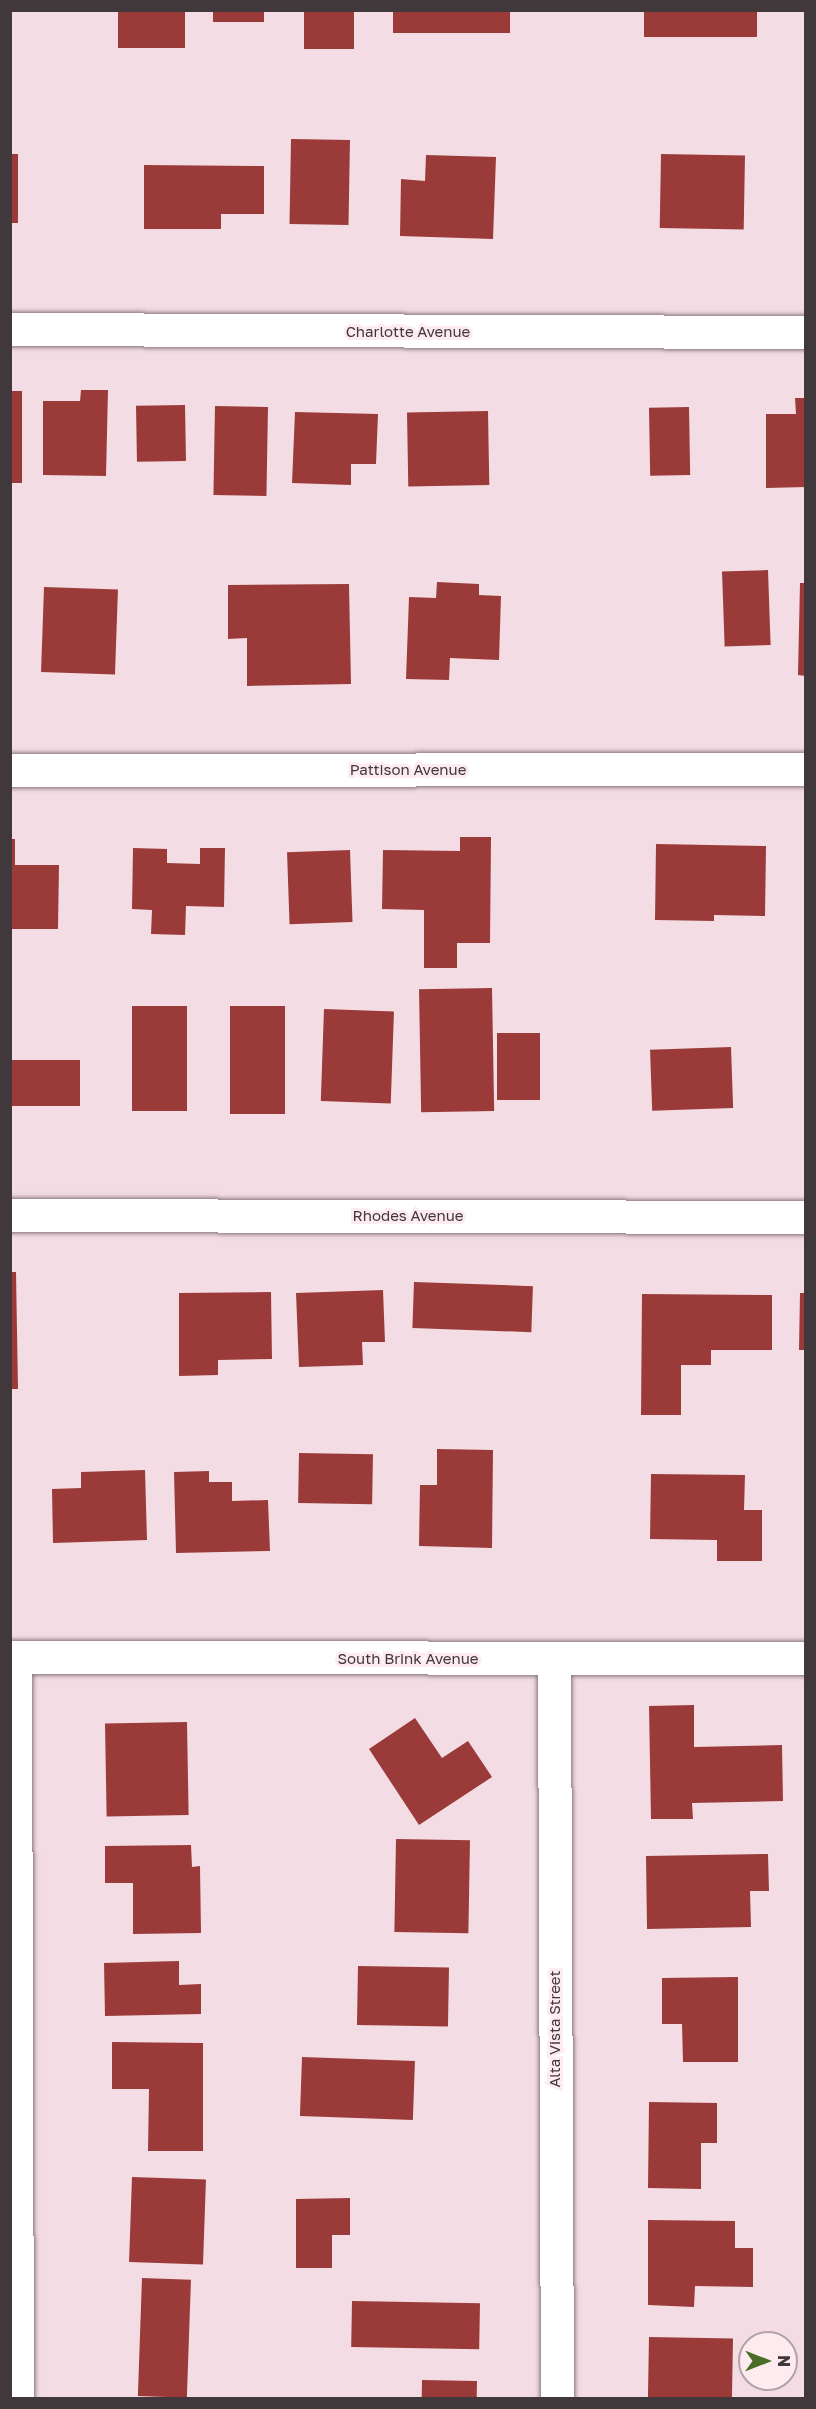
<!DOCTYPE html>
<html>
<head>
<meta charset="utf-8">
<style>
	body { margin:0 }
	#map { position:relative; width:816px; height:2409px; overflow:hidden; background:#f3dce3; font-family:"Golos Text",sans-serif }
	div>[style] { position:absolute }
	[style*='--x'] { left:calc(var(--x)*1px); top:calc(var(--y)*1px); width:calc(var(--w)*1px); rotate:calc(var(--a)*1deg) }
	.building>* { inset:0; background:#9b3b39; transform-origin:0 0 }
	.roads { filter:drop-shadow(0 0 2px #8c787e) drop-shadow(0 0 2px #8c787e) }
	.minor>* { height:33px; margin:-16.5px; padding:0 16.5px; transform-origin:16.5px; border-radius:16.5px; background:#fff }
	span { translate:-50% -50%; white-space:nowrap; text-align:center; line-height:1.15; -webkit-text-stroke:6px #fdebf0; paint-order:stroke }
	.street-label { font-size:15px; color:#41383b }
	.frame { position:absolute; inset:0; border:12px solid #41383b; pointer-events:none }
	.north { position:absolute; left:738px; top:2331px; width:60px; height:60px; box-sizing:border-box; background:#fdebf0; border:2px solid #b2a3a8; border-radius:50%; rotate:90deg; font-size:16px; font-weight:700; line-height:24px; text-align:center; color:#41383b }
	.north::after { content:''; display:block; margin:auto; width:21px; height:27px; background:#4a6d25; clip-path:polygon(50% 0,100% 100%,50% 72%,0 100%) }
</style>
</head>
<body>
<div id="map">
	<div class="building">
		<div style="left:118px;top:10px;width:67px;height:38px"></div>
		<div style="left:213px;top:10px;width:51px;height:12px"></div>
		<div style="left:304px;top:10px;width:50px;height:39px"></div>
		<div style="left:393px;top:10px;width:117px;height:23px"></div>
		<div style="left:644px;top:10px;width:113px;height:27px"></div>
		<div style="left:291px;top:139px;width:59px;height:85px;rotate:1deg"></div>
		<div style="left:10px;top:154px;width:8px;height:69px"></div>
		<div style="left:661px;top:154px;width:84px;height:74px;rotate:1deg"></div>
		<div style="clip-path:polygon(426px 155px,496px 157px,493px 239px,400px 236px,401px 179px,425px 181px)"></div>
		<div style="clip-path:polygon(144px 165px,264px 166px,264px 214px,221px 214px,221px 229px,144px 229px)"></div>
		<div style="clip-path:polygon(81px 390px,108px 390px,106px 476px,43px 475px,43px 401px,80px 401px)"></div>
		<div style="left:10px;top:391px;width:12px;height:92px"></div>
		<div style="clip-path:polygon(795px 398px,806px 398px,806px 487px,766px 488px,766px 414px,796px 414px)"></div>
		<div style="left:185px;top:405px;width:56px;height:49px;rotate:89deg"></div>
		<div style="left:215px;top:406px;width:53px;height:89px;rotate:1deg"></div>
		<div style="left:689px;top:407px;width:68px;height:40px;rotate:89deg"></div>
		<div style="left:488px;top:411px;width:74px;height:81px;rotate:89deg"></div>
		<div style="clip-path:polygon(295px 412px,378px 414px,376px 464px,351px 464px,351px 485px,292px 483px)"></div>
		<div style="left:768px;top:570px;width:75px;height:46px;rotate:88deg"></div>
		<div style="clip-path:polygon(437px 582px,479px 584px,479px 595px,501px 596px,499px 660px,450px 658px,449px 680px,406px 679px,409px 597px,436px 598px)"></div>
		<div style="clip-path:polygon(800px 583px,806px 583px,806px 676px,798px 675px)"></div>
		<div style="clip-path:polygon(349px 584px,351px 684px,247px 686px,247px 638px,228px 639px,228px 585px)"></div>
		<div style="left:44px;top:587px;width:74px;height:85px;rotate:2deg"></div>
		<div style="clip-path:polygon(460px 837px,491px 837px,490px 943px,457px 943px,457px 968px,424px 968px,424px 910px,382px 909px,383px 850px,460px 851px)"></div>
		<div style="clip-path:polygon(10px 839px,15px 839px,15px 865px,59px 865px,58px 929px,10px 929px)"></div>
		<div style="clip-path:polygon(656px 844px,766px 846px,765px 916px,714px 915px,714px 921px,655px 920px)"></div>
		<div style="clip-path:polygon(133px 848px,167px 849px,167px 863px,200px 864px,200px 848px,225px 848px,224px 907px,186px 906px,185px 935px,151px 934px,152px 910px,132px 909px)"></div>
		<div style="left:350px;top:850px;width:72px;height:63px;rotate:88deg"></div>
		<div style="left:492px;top:988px;width:123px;height:73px;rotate:89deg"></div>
		<div style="left:187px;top:1006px;width:105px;height:55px;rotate:90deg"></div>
		<div style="left:230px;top:1006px;width:55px;height:108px"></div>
		<div style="left:324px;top:1009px;width:70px;height:92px;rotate:2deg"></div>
		<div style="left:497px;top:1033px;width:43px;height:67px"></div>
		<div style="left:731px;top:1047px;width:61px;height:81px;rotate:88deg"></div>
		<div style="left:10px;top:1060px;width:70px;height:46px"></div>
		<div style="clip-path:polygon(10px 1272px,16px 1272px,18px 1389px,10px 1389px)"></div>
		<div style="left:414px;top:1282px;width:119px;height:46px;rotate:2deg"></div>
		<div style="clip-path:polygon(383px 1290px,385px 1342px,362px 1342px,363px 1365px,299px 1367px,296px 1293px)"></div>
		<div style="clip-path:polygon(271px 1292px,272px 1359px,218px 1360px,218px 1375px,179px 1376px,179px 1293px)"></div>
		<div style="clip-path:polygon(800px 1293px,806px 1293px,806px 1350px,799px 1350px)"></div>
		<div style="clip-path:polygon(642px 1294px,772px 1295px,772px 1350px,711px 1350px,711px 1365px,681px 1365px,681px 1415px,641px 1415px)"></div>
		<div style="clip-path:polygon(437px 1449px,493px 1450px,492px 1548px,419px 1546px,420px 1485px,437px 1485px)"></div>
		<div style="left:299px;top:1453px;width:74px;height:50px;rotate:1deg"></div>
		<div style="clip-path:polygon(145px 1470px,147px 1540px,53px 1543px,52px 1489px,81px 1488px,81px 1472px)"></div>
		<div style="clip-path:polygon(209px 1471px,209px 1482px,232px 1482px,232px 1501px,268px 1500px,270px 1551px,176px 1553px,174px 1472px)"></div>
		<div style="clip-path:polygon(651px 1474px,745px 1475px,744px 1510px,762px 1510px,762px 1561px,717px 1561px,717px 1540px,650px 1539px)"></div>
		<div style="clip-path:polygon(694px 1705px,694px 1747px,782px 1745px,783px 1801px,692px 1803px,693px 1819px,651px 1819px,649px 1706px)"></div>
		<div style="clip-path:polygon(415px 1718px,442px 1758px,468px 1741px,492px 1777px,419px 1825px,369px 1749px)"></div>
		<div style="left:187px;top:1722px;width:93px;height:82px;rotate:89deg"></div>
		<div style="left:396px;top:1839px;width:74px;height:93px;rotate:1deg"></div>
		<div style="clip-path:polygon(191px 1845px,192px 1867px,200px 1866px,201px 1933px,133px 1934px,133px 1883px,105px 1883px,105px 1846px)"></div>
		<div style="clip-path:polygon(768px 1854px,769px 1891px,750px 1891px,751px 1927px,647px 1929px,646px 1856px)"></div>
		<div style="clip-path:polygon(179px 1961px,179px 1985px,201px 1984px,201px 2014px,105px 2016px,104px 1963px)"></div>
		<div style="left:358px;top:1966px;width:91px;height:59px;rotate:1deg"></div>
		<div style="clip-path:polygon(738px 1977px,738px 2062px,683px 2062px,682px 2024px,662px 2024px,662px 1978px)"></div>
		<div style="clip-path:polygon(112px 2042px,203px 2043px,203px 2151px,148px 2151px,149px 2089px,112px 2089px)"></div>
		<div style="left:302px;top:2057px;width:113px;height:59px;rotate:2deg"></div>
		<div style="clip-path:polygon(649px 2102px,717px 2103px,717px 2143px,701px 2143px,701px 2189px,648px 2188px)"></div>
		<div style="left:132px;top:2177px;width:74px;height:85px;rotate:2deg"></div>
		<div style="clip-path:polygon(350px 2198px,350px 2235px,332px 2235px,332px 2268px,296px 2268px,296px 2199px)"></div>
		<div style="clip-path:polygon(648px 2220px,735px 2221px,735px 2248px,753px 2248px,753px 2287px,695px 2286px,694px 2307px,648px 2305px)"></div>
		<div style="left:142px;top:2278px;width:49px;height:118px;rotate:2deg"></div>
		<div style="left:352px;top:2301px;width:128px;height:46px;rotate:1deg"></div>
		<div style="left:649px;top:2337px;width:84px;height:61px;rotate:1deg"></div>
		<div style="left:422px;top:2380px;width:55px;height:18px;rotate:1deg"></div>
	</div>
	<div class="roads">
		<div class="minor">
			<div style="--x:10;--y:329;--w:796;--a:0.22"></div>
			<div style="--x:10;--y:770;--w:796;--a:-0.07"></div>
			<div style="--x:10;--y:1215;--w:796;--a:0.14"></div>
			<div style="--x:10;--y:1657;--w:796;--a:0.07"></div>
			<div style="--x:15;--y:1657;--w:741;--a:89.85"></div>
			<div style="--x:554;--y:1660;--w:738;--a:89.77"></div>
		</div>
	</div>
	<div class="street-label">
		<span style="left:408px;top:332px">Charlotte Avenue</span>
		<span style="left:408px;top:770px">Pattison Avenue</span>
		<span style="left:408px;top:1216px">Rhodes Avenue</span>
		<span style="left:408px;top:1659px">South Brink Avenue</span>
		<span style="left:555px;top:2029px;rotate:-90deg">Alta Vista Street</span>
	</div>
	<div class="frame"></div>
	<div class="north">N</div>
</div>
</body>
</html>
